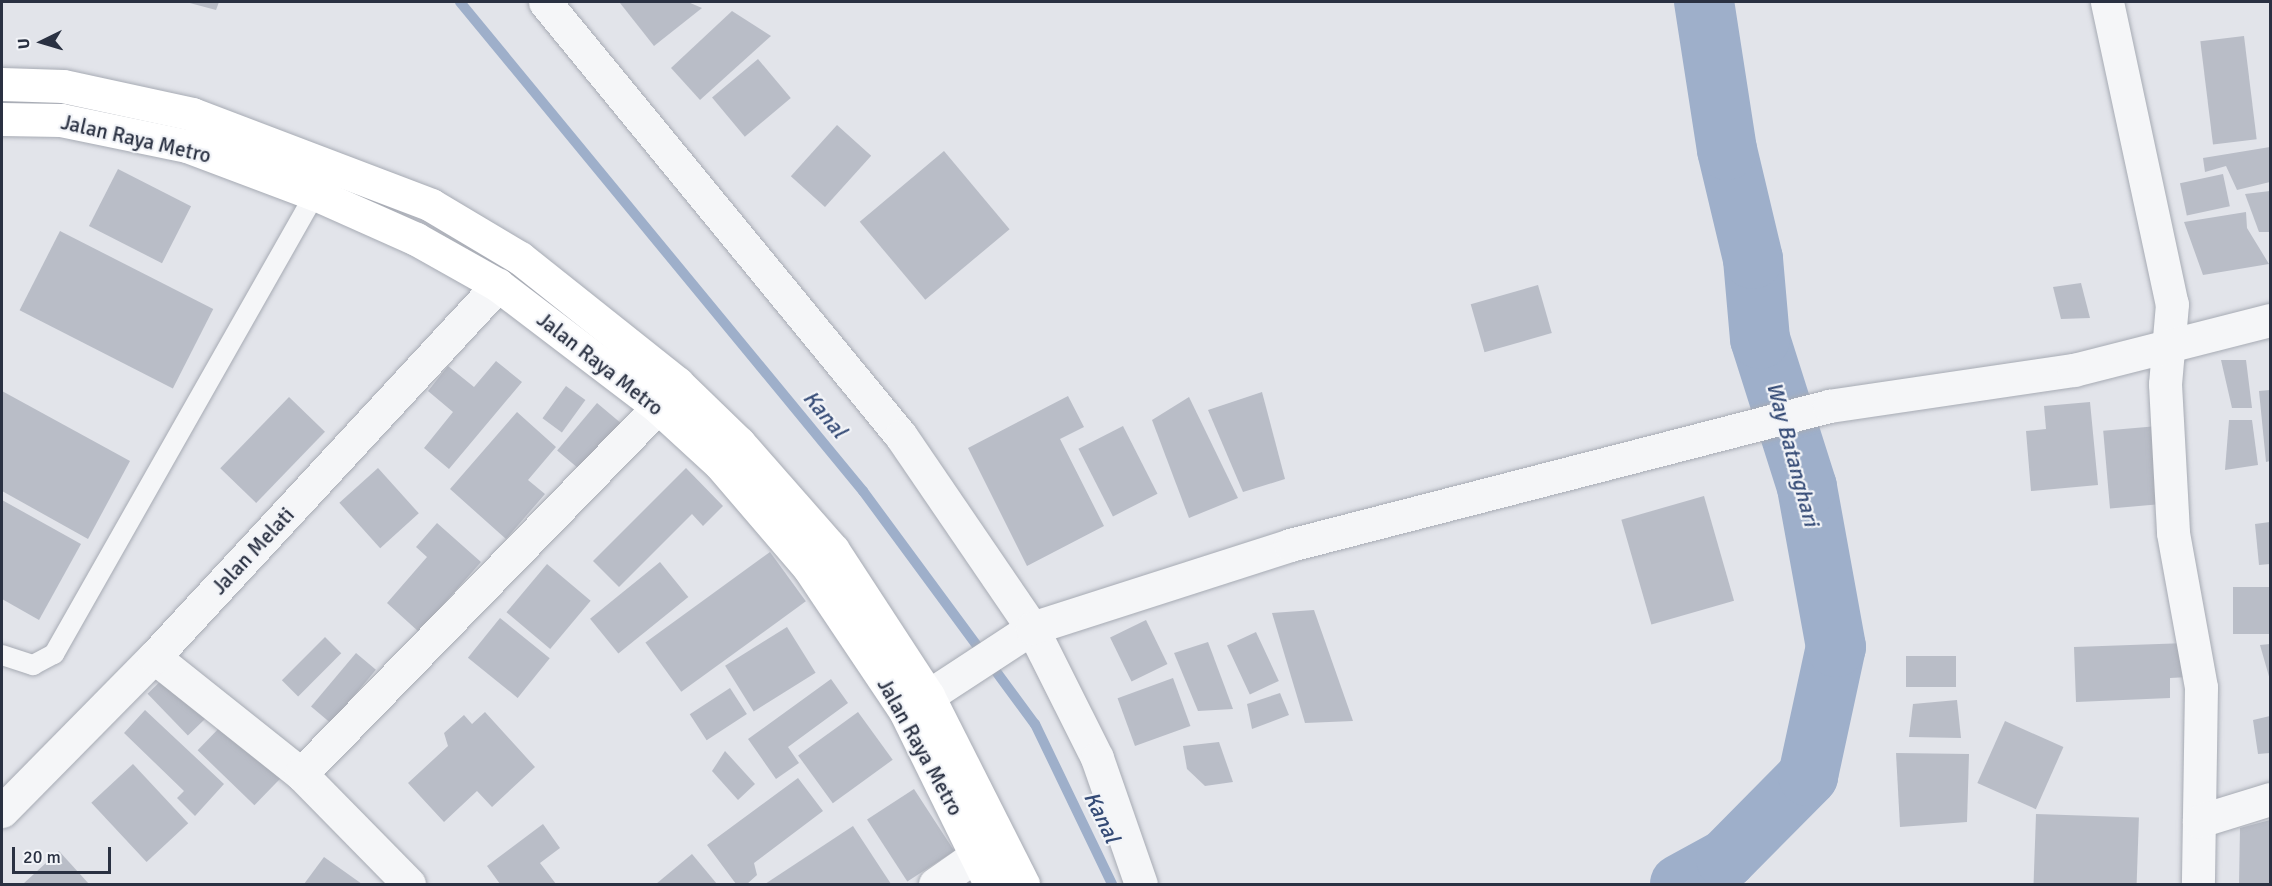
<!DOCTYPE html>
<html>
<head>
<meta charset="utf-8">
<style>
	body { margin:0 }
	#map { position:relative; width:2272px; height:886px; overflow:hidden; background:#e2e4ea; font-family:Signika,sans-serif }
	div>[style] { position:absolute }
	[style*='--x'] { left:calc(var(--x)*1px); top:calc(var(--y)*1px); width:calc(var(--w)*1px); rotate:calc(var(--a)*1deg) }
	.stream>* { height:10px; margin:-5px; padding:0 5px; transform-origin:5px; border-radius:5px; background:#9eafca }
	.river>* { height:60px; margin:-30px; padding:0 30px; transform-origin:30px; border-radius:30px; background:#9eafca }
	.building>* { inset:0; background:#b9bdc7; transform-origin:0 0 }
	.roads { filter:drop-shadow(0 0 2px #a7abb4) drop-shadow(0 0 2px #a7abb4) }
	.service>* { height:20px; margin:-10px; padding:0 10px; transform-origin:10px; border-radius:10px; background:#f5f6f8 }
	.minor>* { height:33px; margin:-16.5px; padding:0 16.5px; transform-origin:16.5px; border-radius:16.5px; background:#f5f6f8 }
	.trunk>* { height:33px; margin:-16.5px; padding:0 16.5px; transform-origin:16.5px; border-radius:16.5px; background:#fff }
	span { translate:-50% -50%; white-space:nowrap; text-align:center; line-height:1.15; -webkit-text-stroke:4.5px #f2f4f8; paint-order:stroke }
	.street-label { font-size:21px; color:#2a3142 }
	.water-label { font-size:22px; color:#354b76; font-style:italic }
	.frame { position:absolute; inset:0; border:3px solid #2a3142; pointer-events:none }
	.north { position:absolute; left:12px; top:12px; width:60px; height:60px; -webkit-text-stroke:4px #f2f4f8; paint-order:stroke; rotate:265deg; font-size:16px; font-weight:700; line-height:24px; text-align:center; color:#2a3142 }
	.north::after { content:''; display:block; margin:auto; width:21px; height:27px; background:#2a3142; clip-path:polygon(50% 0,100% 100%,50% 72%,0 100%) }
	.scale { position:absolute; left:12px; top:847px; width:99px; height:27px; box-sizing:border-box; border:3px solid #2a3142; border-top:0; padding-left:8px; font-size:18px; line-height:21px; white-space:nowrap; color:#2a3142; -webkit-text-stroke:4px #f2f4f8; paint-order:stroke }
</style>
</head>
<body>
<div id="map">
	<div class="stream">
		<div style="--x:460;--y:2;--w:634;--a:50.51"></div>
		<div style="--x:863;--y:491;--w:290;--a:53.6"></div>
		<div style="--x:1035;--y:724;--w:178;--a:64.3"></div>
	</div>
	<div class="river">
		<div style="--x:1680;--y:884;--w:52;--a:-28.5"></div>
		<div style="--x:1726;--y:859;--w:117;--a:-45.3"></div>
		<div style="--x:1808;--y:776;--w:132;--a:-77.8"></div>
		<div style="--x:1836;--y:647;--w:163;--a:-100.3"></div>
		<div style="--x:1807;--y:487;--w:155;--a:-107.6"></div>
		<div style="--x:1760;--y:339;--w:80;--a:-95"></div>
		<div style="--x:1753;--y:259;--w:112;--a:-103.4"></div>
		<div style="--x:1727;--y:150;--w:150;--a:-98.8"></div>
	</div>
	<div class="building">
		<div style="clip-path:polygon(186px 2px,219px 2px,216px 10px)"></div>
		<div style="clip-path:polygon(688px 2px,702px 8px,654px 46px,620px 3px)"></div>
		<div style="clip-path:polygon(732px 11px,771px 36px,700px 100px,671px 68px)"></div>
		<div style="left:2244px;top:36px;width:104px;height:44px;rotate:83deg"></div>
		<div style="left:758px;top:59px;width:51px;height:60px;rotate:50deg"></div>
		<div style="left:837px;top:125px;width:46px;height:69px;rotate:42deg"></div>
		<div style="clip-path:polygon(2270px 147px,2270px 182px,2237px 190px,2226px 166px,2205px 172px,2203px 158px)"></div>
		<div style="left:944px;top:151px;width:102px;height:110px;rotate:50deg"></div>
		<div style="left:118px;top:169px;width:82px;height:64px;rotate:27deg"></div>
		<div style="left:2223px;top:174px;width:33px;height:44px;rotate:78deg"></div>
		<div style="clip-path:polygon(2270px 191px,2270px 232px,2259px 232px,2245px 194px)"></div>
		<div style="clip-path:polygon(2246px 212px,2247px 228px,2269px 264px,2203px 275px,2184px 222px)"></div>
		<div style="left:60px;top:231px;width:172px;height:89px;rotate:27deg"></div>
		<div style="clip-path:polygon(2081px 283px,2090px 318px,2061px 319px,2053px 287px)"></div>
		<div style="left:1538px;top:285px;width:50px;height:70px;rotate:74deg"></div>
		<div style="clip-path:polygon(2221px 360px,2246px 360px,2252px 408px,2232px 408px)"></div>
		<div style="clip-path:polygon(496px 361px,522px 382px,449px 469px,424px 448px,453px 412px,428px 391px,448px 366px,474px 387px)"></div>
		<div style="left:566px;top:386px;width:24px;height:40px;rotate:36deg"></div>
		<div style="clip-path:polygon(2270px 390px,2270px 461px,2266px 462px,2259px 391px)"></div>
		<div style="clip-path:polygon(2px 391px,130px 461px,88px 539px,2px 491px)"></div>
		<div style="clip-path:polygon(1262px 392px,1285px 479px,1243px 492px,1208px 410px)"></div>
		<div style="clip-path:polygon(1068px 396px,1084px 427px,1060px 439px,1104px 526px,1027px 566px,968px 448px)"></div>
		<div style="left:289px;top:397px;width:50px;height:99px;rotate:44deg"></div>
		<div style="clip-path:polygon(1189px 397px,1238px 498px,1189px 518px,1152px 420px)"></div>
		<div style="clip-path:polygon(2090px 402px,2098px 485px,2031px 491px,2026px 431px,2046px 429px,2044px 406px)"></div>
		<div style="left:597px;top:403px;width:33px;height:62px;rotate:40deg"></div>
		<div style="clip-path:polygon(517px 412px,556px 447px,528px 480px,545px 494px,506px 539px,450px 489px)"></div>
		<div style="clip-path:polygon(2229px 420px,2252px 420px,2258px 465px,2225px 470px)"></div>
		<div style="left:1123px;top:426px;width:76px;height:50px;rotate:63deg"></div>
		<div style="left:2158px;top:426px;width:78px;height:55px;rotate:85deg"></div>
		<div style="left:378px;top:468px;width:61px;height:52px;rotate:48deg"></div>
		<div style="clip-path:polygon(686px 468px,723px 506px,703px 526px,692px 514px,619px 587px,593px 561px)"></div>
		<div style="left:1704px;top:496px;width:109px;height:86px;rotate:74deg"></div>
		<div style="clip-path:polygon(2px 500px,81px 544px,39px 620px,2px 599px)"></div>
		<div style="clip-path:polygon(2270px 522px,2270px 564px,2259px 565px,2255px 524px)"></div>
		<div style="clip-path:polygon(437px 523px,481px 562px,419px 632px,387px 603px,427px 557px,416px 547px)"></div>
		<div style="left:770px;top:552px;width:61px;height:154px;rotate:54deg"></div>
		<div style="left:660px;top:562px;width:45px;height:90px;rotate:51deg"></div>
		<div style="left:547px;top:564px;width:57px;height:63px;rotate:40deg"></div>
		<div style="left:2270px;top:587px;width:47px;height:37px;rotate:90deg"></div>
		<div style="clip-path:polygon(1314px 610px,1353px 721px,1305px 723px,1272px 613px)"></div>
		<div style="left:500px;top:618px;width:64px;height:51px;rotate:39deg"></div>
		<div style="left:1146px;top:620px;width:49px;height:40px;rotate:64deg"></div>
		<div style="left:787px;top:627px;width:54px;height:73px;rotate:58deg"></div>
		<div style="left:1256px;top:632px;width:54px;height:32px;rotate:65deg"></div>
		<div style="left:325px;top:637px;width:23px;height:61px;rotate:45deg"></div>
		<div style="clip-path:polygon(1208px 642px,1233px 709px,1198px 711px,1174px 653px)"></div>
		<div style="clip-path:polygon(2187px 643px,2189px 677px,2170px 678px,2170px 698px,2076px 702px,2074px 647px)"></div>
		<div style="clip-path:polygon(2270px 644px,2270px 680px,2260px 645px)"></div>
		<div style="left:356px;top:653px;width:26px;height:70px;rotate:40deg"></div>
		<div style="left:1956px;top:656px;width:31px;height:50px;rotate:90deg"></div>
		<div style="left:167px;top:675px;width:58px;height:27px;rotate:46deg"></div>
		<div style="left:1173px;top:678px;width:51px;height:59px;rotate:70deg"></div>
		<div style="clip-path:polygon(831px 679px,848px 703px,788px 747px,799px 763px,776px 779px,748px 739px)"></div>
		<div style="left:730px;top:688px;width:31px;height:48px;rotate:57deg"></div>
		<div style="clip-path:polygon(1280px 693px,1289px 715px,1252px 729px,1247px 704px)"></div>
		<div style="clip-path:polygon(1957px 700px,1961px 738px,1909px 737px,1913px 704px)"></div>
		<div style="clip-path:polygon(145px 710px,224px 784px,195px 816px,177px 798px,184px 791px,124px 733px)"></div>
		<div style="clip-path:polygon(485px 712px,535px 767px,492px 807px,477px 791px,444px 822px,408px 783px,448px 746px,444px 733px,464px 715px,472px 724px)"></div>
		<div style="left:858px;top:712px;width:59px;height:74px;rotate:54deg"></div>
		<div style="clip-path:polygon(2270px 716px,2270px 753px,2258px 754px,2253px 720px)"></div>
		<div style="left:2005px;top:721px;width:64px;height:68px;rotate:24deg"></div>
		<div style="left:224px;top:723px;width:79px;height:38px;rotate:44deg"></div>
		<div style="clip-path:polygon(1219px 742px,1233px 782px,1205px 786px,1187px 769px,1183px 746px)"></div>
		<div style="clip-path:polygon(725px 751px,755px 784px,738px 800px,712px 771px)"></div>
		<div style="clip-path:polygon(1896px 753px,1969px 754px,1967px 822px,1900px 827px)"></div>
		<div style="left:133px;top:764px;width:81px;height:57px;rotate:47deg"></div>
		<div style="clip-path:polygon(798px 778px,823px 811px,754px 863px,757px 875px,747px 884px,736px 884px,707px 845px)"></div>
		<div style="left:914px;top:789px;width:74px;height:56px;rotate:57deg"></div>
		<div style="left:2036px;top:814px;width:103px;height:70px;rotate:2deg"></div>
		<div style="clip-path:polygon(2270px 820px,2270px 884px,2239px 884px,2240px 828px)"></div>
		<div style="clip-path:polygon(543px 824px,560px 848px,540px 863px,556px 884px,500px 884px,487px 866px)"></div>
		<div style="clip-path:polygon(853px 826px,891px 884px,765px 884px)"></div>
		<div style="clip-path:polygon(59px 851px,89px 884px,23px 884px)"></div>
		<div style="clip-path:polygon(692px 854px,717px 884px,656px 884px)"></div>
		<div style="clip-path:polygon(324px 857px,362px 884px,304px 884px)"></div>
	</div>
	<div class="roads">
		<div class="service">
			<div style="--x:2;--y:655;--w:33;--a:18"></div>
			<div style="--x:33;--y:665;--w:24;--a:-28"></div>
			<div style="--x:54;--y:654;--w:529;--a:-60.43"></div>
		</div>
		<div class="minor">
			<div style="--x:545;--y:2;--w:561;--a:50.64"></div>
			<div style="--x:901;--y:436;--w:232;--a:55.7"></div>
			<div style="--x:1032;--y:628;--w:145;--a:63.4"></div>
			<div style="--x:1097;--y:758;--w:133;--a:70.8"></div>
			<div style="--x:2107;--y:2;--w:309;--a:77.9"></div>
			<div style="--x:2172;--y:304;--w:80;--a:95"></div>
			<div style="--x:2165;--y:384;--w:149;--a:86.9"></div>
			<div style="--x:2173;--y:533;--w:157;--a:79.7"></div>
			<div style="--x:2201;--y:687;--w:197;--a:90.9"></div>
			<div style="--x:154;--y:657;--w:188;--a:38.5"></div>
			<div style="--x:301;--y:774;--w:154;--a:45.5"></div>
			<div style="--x:928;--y:696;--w:124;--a:-33.2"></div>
			<div style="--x:1032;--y:628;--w:271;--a:-17.8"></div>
			<div style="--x:1290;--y:545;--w:557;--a:-14.46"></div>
			<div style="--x:1829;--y:406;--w:248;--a:-8.4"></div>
			<div style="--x:2074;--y:370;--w:202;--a:-14.3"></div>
			<div style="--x:301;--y:774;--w:512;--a:-45.79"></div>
			<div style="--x:2;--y:811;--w:216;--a:-45.4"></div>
			<div style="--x:154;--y:657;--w:507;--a:-47.24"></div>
			<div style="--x:2199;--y:821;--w:74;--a:-17.2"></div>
			<div style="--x:935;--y:884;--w:52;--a:-34.9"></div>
		</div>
		<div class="trunk">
			<div style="--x:2;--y:84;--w:61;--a:1.9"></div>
			<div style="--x:63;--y:86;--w:132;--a:12.2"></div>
			<div style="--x:192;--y:114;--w:256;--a:20.8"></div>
			<div style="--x:431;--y:205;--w:104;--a:30.8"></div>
			<div style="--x:520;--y:258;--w:201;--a:38.5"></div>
			<div style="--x:677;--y:383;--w:86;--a:44.1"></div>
			<div style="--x:739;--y:443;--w:142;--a:48.7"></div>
			<div style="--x:833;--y:550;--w:174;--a:56.9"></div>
			<div style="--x:928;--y:696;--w:211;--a:63.2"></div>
			<div style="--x:2;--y:119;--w:59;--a:1"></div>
			<div style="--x:61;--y:120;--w:129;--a:11.7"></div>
			<div style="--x:187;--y:146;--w:137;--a:20.6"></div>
			<div style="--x:315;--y:194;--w:111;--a:24"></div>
			<div style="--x:416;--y:239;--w:94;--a:29.3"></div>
			<div style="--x:498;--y:285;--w:201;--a:37.3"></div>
			<div style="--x:658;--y:407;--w:84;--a:42.6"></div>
			<div style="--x:720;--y:464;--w:137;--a:49.4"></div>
			<div style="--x:809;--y:568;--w:172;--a:56.1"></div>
			<div style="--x:905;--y:711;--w:193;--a:63.8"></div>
		</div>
	</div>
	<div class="street-label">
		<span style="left:136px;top:139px;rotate:13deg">Jalan Raya Metro</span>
		<span style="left:600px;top:364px;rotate:38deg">Jalan Raya Metro</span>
		<span style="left:253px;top:551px;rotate:-47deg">Jalan Melati</span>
		<span style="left:920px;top:747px;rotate:61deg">Jalan Raya Metro</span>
	</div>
	<div class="water-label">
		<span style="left:825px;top:414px;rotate:50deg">Kanal</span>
		<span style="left:1793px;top:454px;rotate:75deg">Way Batanghari</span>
		<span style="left:1102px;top:817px;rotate:64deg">Kanal</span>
	</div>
	<div class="frame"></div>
	<div class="north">U</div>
	<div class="scale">20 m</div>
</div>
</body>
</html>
